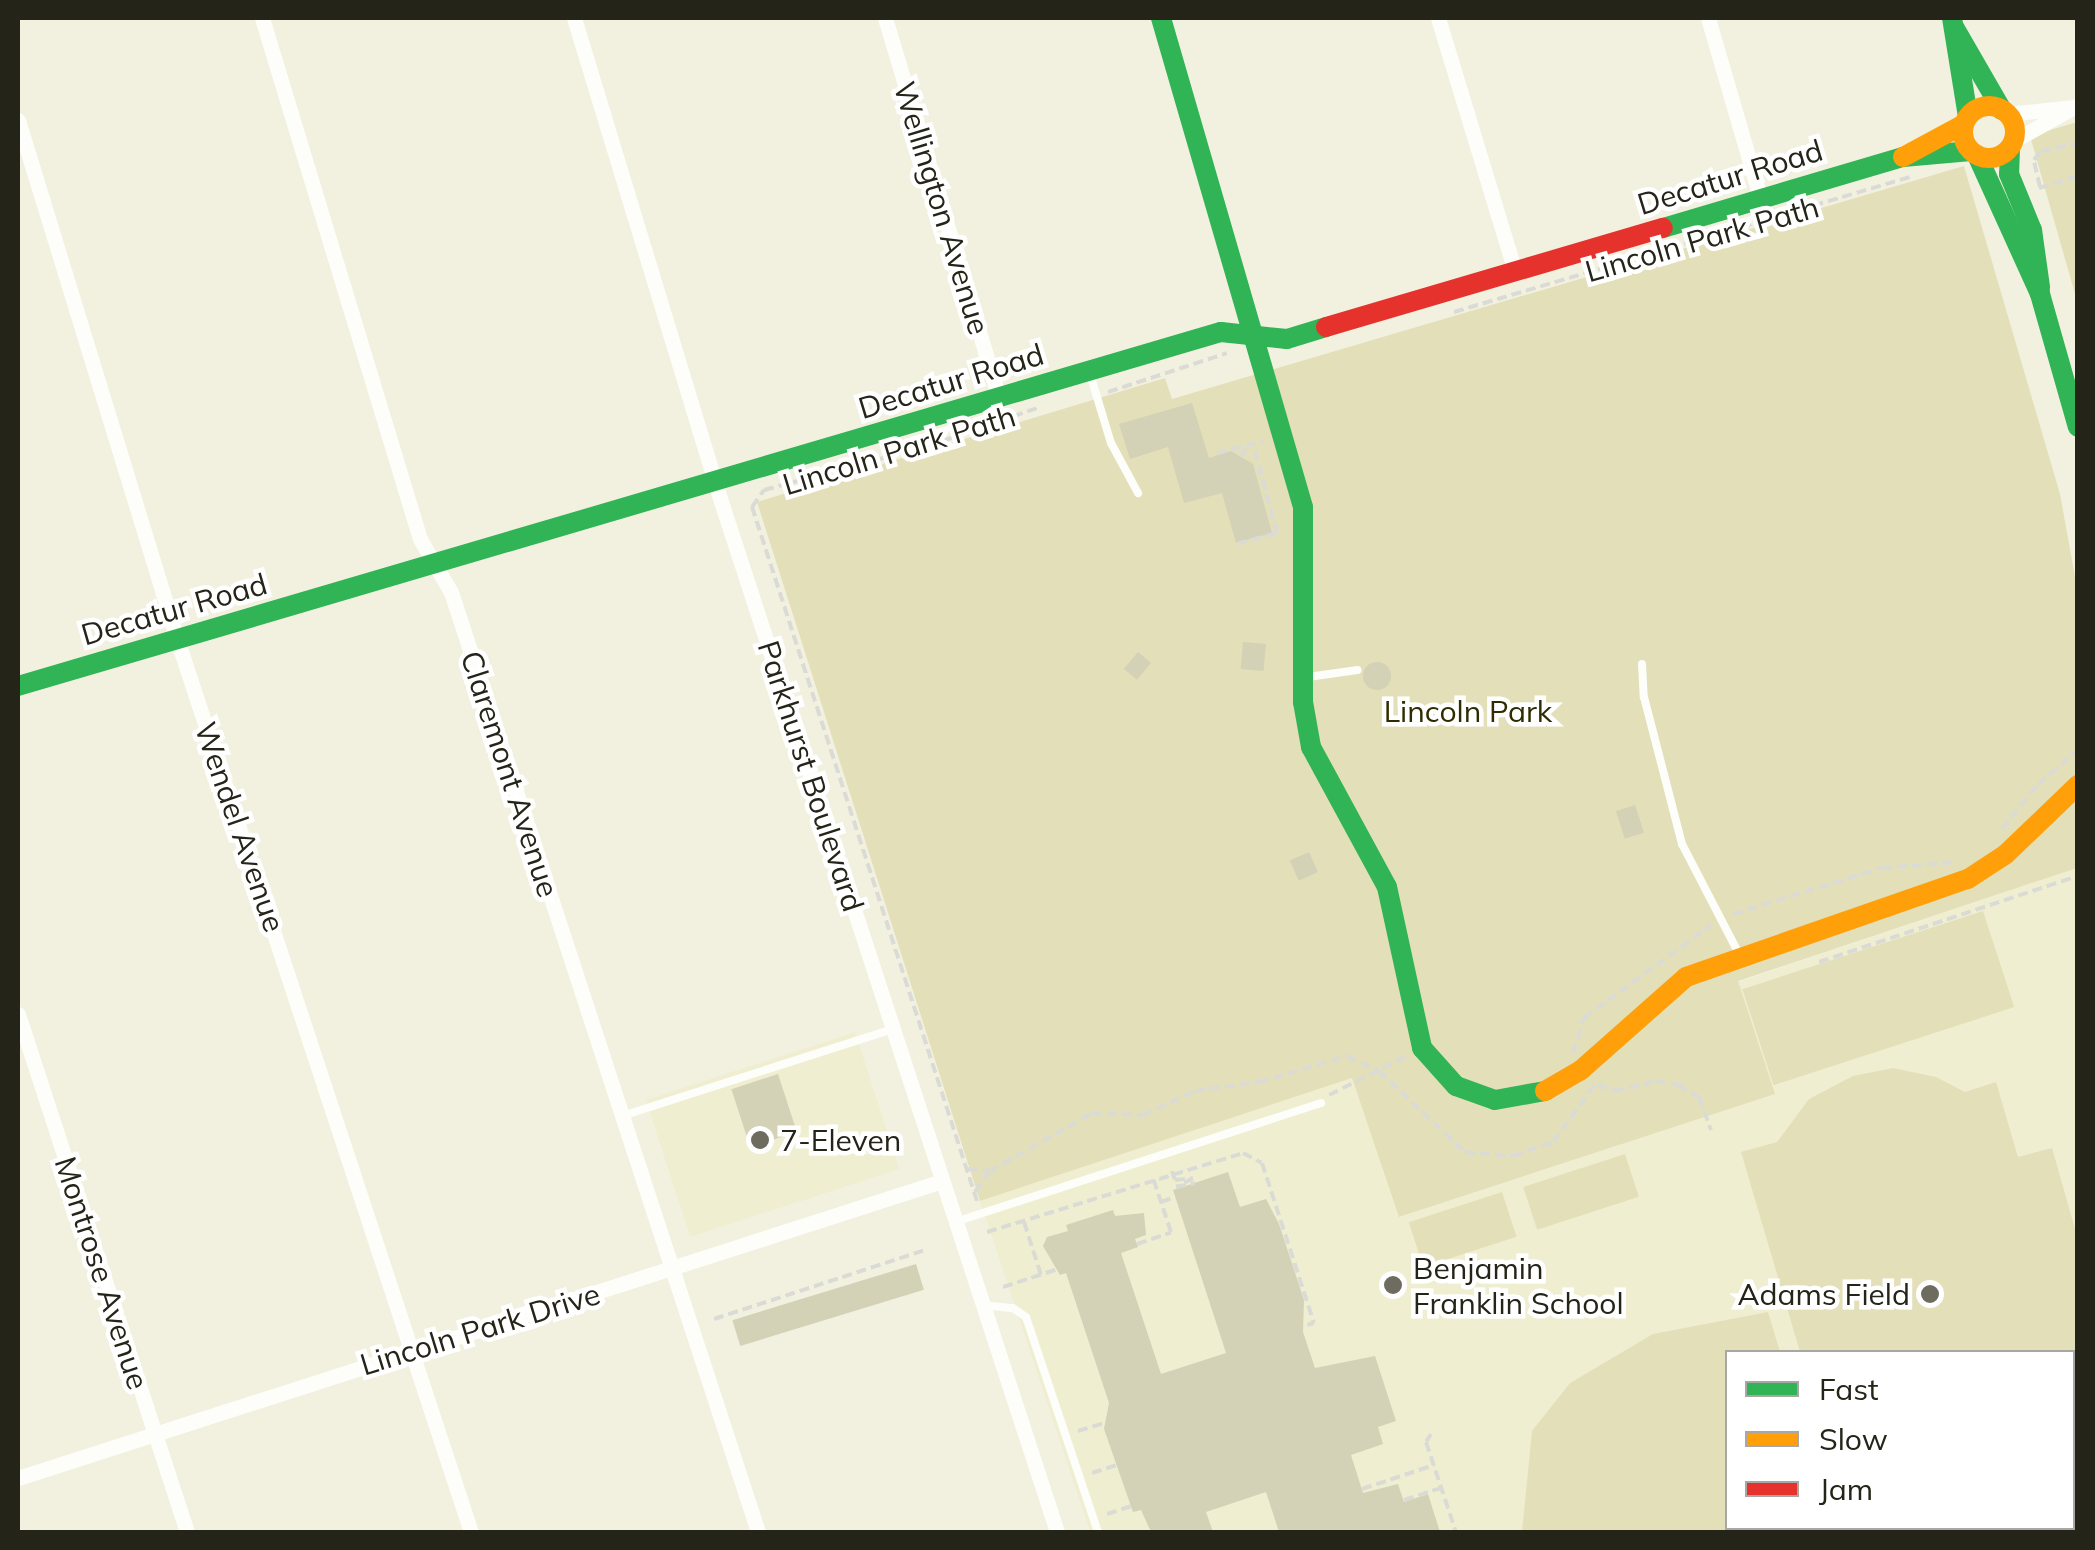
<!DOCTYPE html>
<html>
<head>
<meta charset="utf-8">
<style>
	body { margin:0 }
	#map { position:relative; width:2095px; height:1550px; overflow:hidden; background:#f2f1e0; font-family:Mulish,sans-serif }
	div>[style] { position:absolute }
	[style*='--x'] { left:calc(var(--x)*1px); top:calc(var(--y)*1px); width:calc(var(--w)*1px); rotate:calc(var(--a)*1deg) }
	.built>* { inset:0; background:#f0eed1; transform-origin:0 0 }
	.green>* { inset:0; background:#e3dfb9; transform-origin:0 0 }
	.building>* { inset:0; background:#d3d1b6; transform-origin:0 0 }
	.round { border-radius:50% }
	.path>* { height:4px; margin-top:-2px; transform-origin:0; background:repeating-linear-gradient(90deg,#dbdbd6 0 10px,transparent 0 15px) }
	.lane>* { height:8px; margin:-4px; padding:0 4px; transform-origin:4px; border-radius:4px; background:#fdfdfa }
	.street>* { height:15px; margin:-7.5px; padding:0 7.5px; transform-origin:7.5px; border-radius:7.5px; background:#fdfdfa }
	.fast>* { height:20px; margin:-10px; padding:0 10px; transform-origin:10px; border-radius:10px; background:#30b455 }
	.slow>* { height:20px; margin:-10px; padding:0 10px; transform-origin:10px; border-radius:10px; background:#ff9f0a }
	.slow>.ring { margin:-10px; padding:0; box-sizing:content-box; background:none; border:20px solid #ff9f0a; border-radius:50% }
	.jam>* { height:20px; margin:-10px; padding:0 10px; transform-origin:10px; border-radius:10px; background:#e5322d }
	.dots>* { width:28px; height:28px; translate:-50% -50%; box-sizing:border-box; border:5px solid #fff; border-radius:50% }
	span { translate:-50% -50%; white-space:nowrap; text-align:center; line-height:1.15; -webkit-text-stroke:9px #fff; paint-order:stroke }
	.street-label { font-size:30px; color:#252418 }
	.park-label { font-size:30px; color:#302c00 }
	.poi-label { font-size:30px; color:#252418 }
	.left { translate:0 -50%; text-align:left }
	.right { translate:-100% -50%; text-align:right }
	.frame { position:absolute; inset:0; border:20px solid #252418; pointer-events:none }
	.legend { position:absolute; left:1725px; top:1350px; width:350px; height:180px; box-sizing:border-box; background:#fff; border:2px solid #a8a7a3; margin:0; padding:12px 18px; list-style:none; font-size:30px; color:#252418 }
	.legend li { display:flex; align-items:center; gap:20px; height:50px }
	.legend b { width:50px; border:2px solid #a8a7a3 }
</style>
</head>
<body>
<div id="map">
	<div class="built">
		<div style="clip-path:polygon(evenodd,2077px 868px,2077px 1532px,1090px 1532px,980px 1201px,1352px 1078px,1400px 1217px,1774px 1094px,1738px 982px,2077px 868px,1728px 1352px,2072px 1352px,2072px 1528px,1728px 1528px,1728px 1352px)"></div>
		<div style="left:855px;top:1032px;width:144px;height:220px;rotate:72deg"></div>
	</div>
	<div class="green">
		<div style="clip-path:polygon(2077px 122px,2077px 301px,2030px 136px)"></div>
		<div style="clip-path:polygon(1964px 166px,2060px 494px,2077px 588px,2077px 868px,1738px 981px,1775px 1094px,1399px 1217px,1352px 1078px,980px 1201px,757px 502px,1165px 378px,1172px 399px)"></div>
		<div style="left:1983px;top:911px;width:101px;height:253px;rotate:72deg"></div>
		<div style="clip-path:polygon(1893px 1068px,1936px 1077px,1965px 1092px,1996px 1082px,2018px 1157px,2052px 1148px,2077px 1236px,2077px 1473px,2073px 1475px,2072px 1352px,1800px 1352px,1741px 1152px,1777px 1142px,1809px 1099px,1853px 1076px)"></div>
		<div style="left:1625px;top:1154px;width:45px;height:107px;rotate:72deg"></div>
		<div style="left:1502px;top:1192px;width:47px;height:98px;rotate:72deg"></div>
		<div style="clip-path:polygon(1768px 1312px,1780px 1352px,1728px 1352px,1728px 1528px,1832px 1532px,1522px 1532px,1532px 1431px,1570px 1383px,1653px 1334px)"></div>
		<div style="clip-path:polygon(1889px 1528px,2026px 1528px,2020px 1532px)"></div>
	</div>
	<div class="building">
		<div style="clip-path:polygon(1192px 403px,1209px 458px,1231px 451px,1253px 464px,1272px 533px,1236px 543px,1222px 493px,1184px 503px,1168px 447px,1130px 459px,1119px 424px)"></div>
		<div style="left:1243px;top:642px;width:23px;height:27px;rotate:5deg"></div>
		<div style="left:1138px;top:652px;width:17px;height:22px;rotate:40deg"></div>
		<div class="round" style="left:1363px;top:662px;width:28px;height:28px"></div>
		<div style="left:1635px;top:805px;width:29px;height:20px;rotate:72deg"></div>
		<div style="left:1309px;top:852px;width:22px;height:21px;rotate:66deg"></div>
		<div style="left:778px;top:1074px;width:61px;height:49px;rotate:72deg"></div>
		<div style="clip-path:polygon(1228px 1172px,1240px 1207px,1266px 1199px,1279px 1224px,1304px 1300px,1303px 1332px,1315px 1368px,1375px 1356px,1396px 1421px,1378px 1427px,1383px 1444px,1351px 1455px,1363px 1493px,1398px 1484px,1404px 1502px,1428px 1494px,1440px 1532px,1279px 1532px,1266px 1492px,1206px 1512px,1213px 1532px,1151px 1532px,1141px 1510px,1133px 1512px,1104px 1429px,1109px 1403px,1066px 1273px,1060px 1275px,1043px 1246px,1047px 1237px,1068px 1231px,1066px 1225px,1113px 1210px,1115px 1216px,1144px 1213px,1146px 1235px,1135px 1239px,1138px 1247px,1121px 1253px,1161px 1374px,1226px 1353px,1173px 1190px)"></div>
		<div style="left:916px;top:1264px;width:27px;height:192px;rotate:73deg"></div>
	</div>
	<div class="path">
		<div style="--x:2040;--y:187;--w:28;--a:-103"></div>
		<div style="--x:2034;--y:160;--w:11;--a:-52"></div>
		<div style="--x:2041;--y:151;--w:38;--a:-12"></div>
		<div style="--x:2039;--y:188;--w:41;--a:-17.1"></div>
		<div style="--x:1454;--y:312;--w:476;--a:-16.5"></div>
		<div style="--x:1108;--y:392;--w:125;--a:-18.1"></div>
		<div style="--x:1217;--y:453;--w:48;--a:-14.6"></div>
		<div style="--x:1241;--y:457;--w:13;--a:-58"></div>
		<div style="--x:1237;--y:544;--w:41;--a:-15.4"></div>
		<div style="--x:1277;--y:533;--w:92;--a:-105.1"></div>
		<div style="--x:2002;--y:829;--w:58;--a:-51.3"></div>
		<div style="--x:2038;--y:784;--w:52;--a:-40.4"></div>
		<div style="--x:1733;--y:914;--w:156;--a:-17.2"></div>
		<div style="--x:1882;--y:868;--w:73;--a:-4.7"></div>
		<div style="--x:1819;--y:962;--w:273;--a:-18.4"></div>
		<div style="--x:1573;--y:1053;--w:37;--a:-73"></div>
		<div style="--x:1584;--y:1018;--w:157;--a:-36.2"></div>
		<div style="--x:1597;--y:1085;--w:19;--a:18"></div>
		<div style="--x:1615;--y:1091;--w:42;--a:-13.7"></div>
		<div style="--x:1656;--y:1081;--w:22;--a:10"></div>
		<div style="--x:1678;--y:1085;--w:24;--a:30"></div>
		<div style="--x:1699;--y:1097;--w:35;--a:70"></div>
		<div style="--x:1329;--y:1095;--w:85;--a:-26.6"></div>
		<div style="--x:968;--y:1169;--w:22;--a:5"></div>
		<div style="--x:990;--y:1171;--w:117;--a:-29.6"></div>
		<div style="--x:1092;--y:1113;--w:51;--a:2.2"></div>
		<div style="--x:1143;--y:1115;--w:57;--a:-24.8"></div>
		<div style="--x:1195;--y:1091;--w:65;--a:-8"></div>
		<div style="--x:1259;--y:1082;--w:92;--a:-16.5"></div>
		<div style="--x:1347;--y:1056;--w:35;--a:25"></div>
		<div style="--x:1379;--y:1071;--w:118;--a:43.3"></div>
		<div style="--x:1465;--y:1152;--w:48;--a:4.8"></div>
		<div style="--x:1513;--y:1156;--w:42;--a:-19.3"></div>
		<div style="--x:1553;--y:1142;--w:73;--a:-53.9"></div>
		<div style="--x:1172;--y:1171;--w:9;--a:72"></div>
		<div style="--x:1175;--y:1180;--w:18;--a:-6"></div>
		<div style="--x:1193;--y:1178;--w:19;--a:152"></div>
		<div style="--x:1176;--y:1187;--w:19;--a:-12"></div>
		<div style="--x:975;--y:1192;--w:24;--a:-55"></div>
		<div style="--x:977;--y:1201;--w:730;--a:-107.96"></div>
		<div style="--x:752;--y:507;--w:21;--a:-55"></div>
		<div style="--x:764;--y:490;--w:170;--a:-15"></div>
		<div style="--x:928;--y:446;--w:119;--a:-19.2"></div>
		<div style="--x:1161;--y:1202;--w:15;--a:-20"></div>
		<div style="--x:1024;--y:1222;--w:56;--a:72.2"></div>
		<div style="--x:987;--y:1232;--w:268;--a:-17.1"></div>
		<div style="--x:1243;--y:1153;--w:21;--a:28"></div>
		<div style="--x:1262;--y:1163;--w:168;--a:72"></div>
		<div style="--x:1314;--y:1323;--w:7;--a:164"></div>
		<div style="--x:1137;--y:1244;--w:36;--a:-19"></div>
		<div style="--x:1171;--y:1232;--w:57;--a:-108.4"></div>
		<div style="--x:1003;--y:1287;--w:58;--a:-18.1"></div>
		<div style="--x:714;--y:1319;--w:225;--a:-18.1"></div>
		<div style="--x:1078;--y:1431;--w:27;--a:-17"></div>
		<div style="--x:1431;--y:1434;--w:9;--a:122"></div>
		<div style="--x:1426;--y:1442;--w:95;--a:71.6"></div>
		<div style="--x:1092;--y:1473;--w:25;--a:-18"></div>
		<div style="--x:1362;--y:1489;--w:76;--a:-18.4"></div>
		<div style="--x:1404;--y:1500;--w:39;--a:-18"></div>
		<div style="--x:1107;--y:1514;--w:25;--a:-18"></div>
	</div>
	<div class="lane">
		<div style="--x:1090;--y:374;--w:72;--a:73.1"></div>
		<div style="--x:1111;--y:443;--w:57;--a:61.6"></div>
		<div style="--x:1642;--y:664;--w:33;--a:87"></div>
		<div style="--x:1644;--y:697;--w:152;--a:75.5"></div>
		<div style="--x:1682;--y:844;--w:126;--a:62.6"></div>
		<div style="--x:1308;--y:677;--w:50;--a:-8"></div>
		<div style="--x:622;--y:1116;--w:285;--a:-17.8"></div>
		<div style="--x:955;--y:1222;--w:385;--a:-18"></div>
		<div style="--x:982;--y:1305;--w:31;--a:6"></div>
		<div style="--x:1013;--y:1308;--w:16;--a:35"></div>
		<div style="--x:1026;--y:1317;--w:227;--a:71.5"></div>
	</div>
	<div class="street">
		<div style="--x:262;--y:18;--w:544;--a:73.13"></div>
		<div style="--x:420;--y:539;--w:61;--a:59.7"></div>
		<div style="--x:451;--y:592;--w:989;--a:71.91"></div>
		<div style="--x:574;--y:18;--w:486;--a:73.1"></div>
		<div style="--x:715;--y:483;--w:1103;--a:71.94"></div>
		<div style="--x:885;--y:18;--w:397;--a:73.3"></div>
		<div style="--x:1438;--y:18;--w:265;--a:73.1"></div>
		<div style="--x:1708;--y:18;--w:190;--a:73.8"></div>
		<div style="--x:2008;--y:114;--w:66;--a:-6.1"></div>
		<div style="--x:18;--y:120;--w:543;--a:72.97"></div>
		<div style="--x:177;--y:639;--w:940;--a:71.78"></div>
		<div style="--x:2013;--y:141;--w:72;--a:-29.1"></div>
		<div style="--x:18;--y:1014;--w:545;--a:71.93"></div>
		<div style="--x:18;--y:1478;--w:971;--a:-17.82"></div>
	</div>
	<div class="fast">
		<div style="--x:1161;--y:18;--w:509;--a:73.81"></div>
		<div style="--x:1303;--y:507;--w:195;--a:90"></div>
		<div style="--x:1303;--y:702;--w:46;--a:79.9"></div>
		<div style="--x:1311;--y:747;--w:159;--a:61.5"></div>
		<div style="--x:1387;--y:887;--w:165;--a:77.7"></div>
		<div style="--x:1422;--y:1048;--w:51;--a:48.2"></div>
		<div style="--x:1456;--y:1086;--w:41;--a:19.7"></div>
		<div style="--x:1495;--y:1100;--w:51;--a:-10.2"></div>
		<div style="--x:1952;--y:18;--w:100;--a:80.8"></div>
		<div style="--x:1954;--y:27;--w:96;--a:60"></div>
		<div style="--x:2010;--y:148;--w:26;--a:92"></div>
		<div style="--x:2009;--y:174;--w:61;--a:67.7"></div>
		<div style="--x:2032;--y:230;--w:58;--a:82"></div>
		<div style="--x:1977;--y:155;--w:153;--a:65.6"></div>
		<div style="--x:2040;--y:294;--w:138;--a:74.1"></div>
		<div style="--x:1663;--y:228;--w:250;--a:-16.5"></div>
		<div style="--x:1903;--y:157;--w:68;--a:-5"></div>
		<div style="--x:18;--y:686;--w:1254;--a:-16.4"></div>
		<div style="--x:1221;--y:332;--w:66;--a:6.1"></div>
		<div style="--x:1287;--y:339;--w:41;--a:-17.1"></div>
	</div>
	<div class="slow">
		<div class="ring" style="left:1963px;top:106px;width:32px;height:32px"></div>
		<div style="--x:1903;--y:157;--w:69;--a:-28.4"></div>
		<div style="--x:1545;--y:1091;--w:42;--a:-30.3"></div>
		<div style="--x:1581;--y:1070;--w:140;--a:-41.5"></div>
		<div style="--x:1686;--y:977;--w:299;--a:-19.2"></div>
		<div style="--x:1968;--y:879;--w:45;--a:-33.3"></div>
		<div style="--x:2006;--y:854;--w:100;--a:-43.8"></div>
	</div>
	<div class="jam">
		<div style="--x:1326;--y:327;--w:351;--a:-16.4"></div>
	</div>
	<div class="dots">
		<div style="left:760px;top:1140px;background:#6d6c5e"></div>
		<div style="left:1393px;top:1285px;background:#6d6c5e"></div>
		<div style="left:1930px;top:1294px;background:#6d6c5e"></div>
	</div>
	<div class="street-label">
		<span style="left:1730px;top:177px;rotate:-17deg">Decatur Road</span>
		<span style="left:942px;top:208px;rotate:73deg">Wellington Avenue</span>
		<span style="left:1702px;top:239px;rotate:-16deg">Lincoln Park Path</span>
		<span style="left:951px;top:381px;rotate:-17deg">Decatur Road</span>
		<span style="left:899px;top:450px;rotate:-17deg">Lincoln Park Path</span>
		<span style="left:174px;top:609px;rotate:-16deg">Decatur Road</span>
		<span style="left:510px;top:774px;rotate:72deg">Claremont Avenue</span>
		<span style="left:811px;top:776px;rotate:72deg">Parkhurst Boulevard</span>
		<span style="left:240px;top:827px;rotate:71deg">Wendel Avenue</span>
		<span style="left:102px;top:1273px;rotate:72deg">Montrose Avenue</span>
		<span style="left:480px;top:1329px;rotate:-17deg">Lincoln Park Drive</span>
	</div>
	<div class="park-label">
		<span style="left:1468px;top:711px">Lincoln Park</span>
	</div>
	<div class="poi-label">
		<span class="left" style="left:780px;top:1140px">7-Eleven</span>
		<span class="left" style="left:1413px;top:1285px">Benjamin<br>Franklin School</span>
		<span class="right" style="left:1910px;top:1294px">Adams Field</span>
	</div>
	<div class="frame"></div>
	<ul class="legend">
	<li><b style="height:12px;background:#30b455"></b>Fast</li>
	<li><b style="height:12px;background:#ff9f0a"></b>Slow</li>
	<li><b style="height:12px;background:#e5322d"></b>Jam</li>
	</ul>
</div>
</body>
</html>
